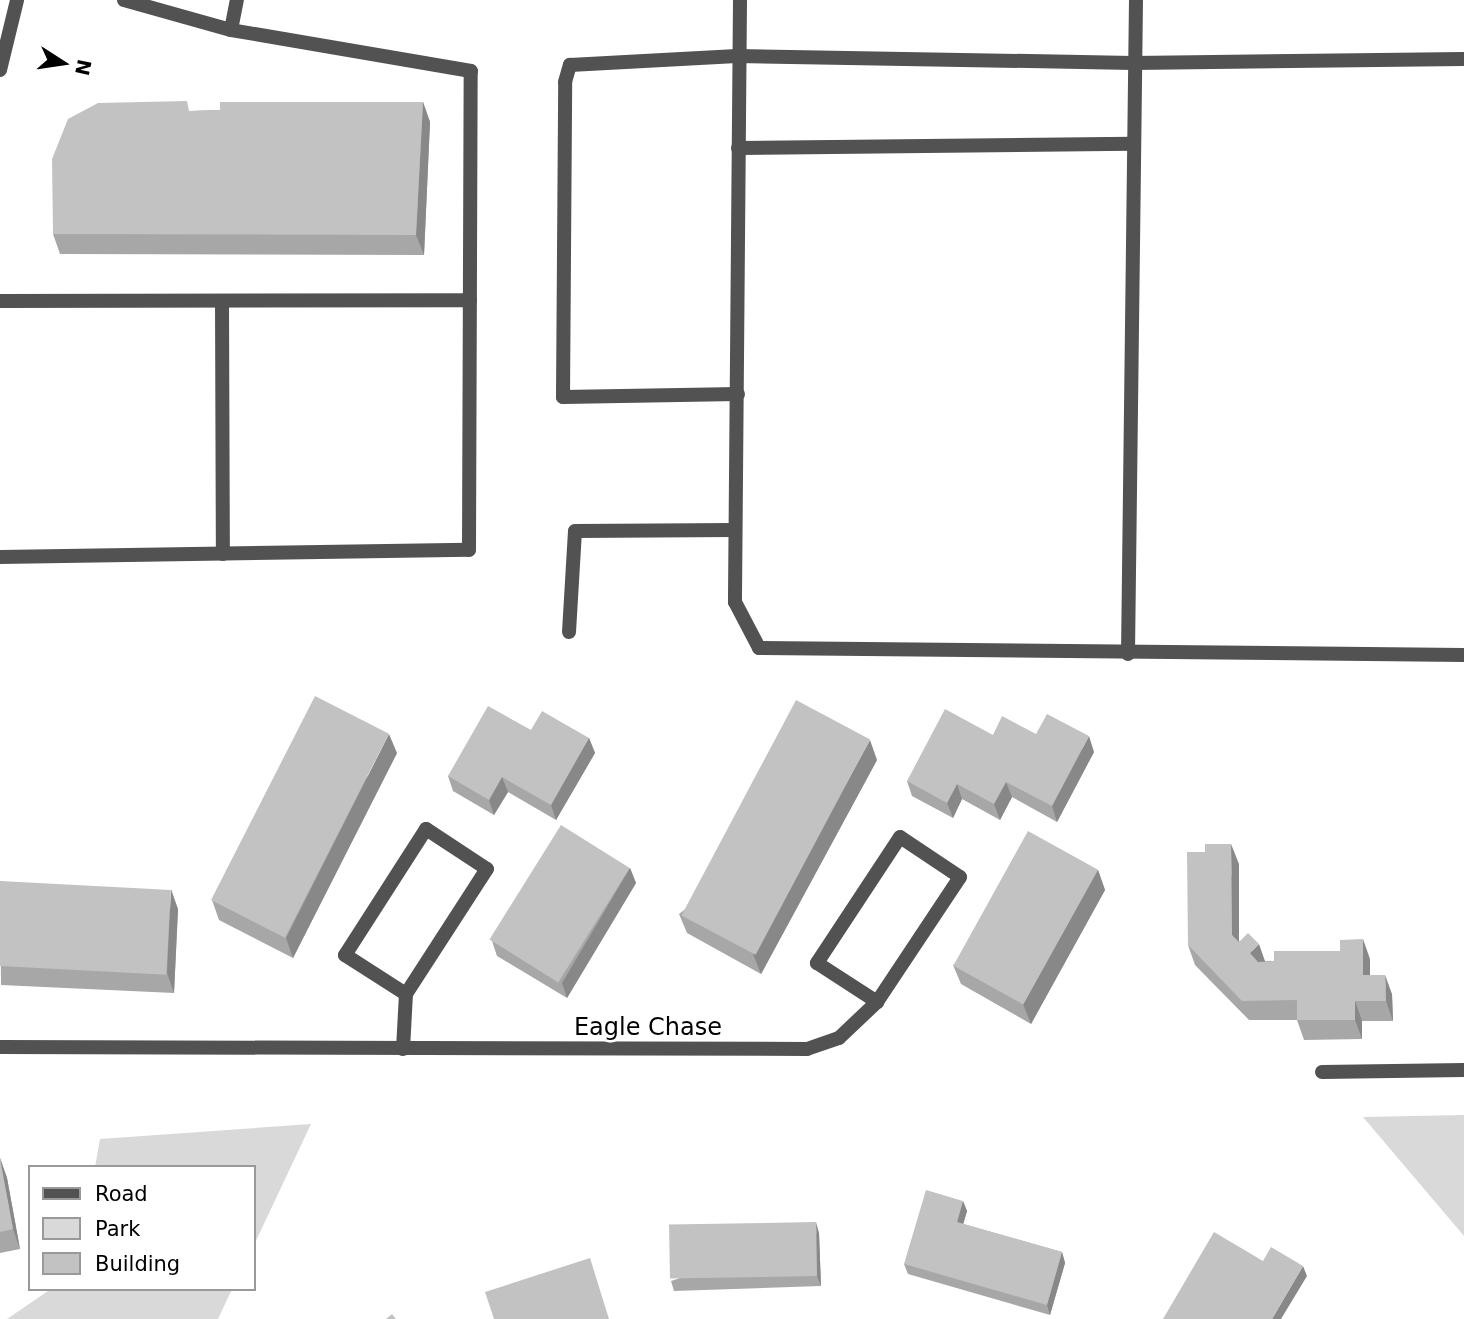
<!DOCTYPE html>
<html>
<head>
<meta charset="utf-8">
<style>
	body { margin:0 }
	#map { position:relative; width:1464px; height:1319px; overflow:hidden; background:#fff; font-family:"DejaVu Sans",sans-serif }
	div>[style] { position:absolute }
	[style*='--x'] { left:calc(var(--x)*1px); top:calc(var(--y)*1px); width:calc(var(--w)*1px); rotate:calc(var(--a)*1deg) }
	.green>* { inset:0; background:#d9d9d9 }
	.service>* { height:14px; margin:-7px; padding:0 7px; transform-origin:7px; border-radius:7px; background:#525252 }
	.minor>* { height:14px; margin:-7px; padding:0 7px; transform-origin:7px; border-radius:7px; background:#525252 }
	.wall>* { inset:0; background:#a7a7a7 }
	.shaded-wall>* { inset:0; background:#888 }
	.building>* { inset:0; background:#c2c2c2; transform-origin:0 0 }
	span { translate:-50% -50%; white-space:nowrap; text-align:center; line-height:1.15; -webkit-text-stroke:5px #fff; paint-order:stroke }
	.street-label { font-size:24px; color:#000 }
	.legend { position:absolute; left:28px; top:1165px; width:228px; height:126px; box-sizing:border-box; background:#fff; border:2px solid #999; margin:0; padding:9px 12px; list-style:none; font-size:21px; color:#000 }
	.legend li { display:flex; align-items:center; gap:14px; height:35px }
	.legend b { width:35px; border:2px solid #999 }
	.north { position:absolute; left:28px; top:28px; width:70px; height:70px; -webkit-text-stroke:5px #fff; paint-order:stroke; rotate:102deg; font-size:19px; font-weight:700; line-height:28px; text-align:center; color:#000 }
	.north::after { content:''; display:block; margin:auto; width:24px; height:32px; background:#000; clip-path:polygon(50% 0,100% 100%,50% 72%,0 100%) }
</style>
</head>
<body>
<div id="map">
	<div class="green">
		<div style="clip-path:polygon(1464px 1115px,1464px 1236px,1363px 1117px)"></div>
		<div style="clip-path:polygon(311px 1124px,254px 1245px,254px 1167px,95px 1167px,100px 1139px)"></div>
		<div style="clip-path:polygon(51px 1289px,232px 1289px,218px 1319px,7px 1319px)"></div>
	</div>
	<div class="service">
		<div style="--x:124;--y:0;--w:111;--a:15.7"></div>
		<div style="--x:740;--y:0;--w:602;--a:90.48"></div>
		<div style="--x:735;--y:602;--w:52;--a:62.4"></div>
		<div style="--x:759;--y:648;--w:705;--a:0.57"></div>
		<div style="--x:0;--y:70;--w:72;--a:-76.3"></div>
		<div style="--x:738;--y:148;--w:394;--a:-0.6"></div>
		<div style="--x:0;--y:301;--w:470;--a:-0.1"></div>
		<div style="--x:222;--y:301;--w:253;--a:89.8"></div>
		<div style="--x:738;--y:394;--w:175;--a:179"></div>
		<div style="--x:563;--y:397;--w:315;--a:-89.6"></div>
		<div style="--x:565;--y:82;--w:18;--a:-74"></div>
		<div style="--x:570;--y:65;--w:167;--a:-3.1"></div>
		<div style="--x:737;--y:56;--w:396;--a:1"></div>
		<div style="--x:1133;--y:63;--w:331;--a:-0.7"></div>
		<div style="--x:0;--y:557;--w:469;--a:-0.9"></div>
		<div style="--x:469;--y:550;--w:479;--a:-89.8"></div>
		<div style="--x:471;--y:71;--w:243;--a:-170.3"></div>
		<div style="--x:231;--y:30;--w:31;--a:-79"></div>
		<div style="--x:569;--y:632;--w:101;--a:-86.6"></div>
		<div style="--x:575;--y:531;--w:160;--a:-0.4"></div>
		<div style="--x:1128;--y:654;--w:654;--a:-89.3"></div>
	</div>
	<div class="minor">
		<div style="--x:0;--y:1047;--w:807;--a:0.14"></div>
		<div style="--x:807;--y:1049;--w:34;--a:-19"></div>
		<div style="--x:839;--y:1038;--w:52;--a:-43.5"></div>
		<div style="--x:877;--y:1002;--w:150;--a:-56.4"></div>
		<div style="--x:960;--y:877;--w:72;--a:-146.3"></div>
		<div style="--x:900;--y:837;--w:151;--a:123.4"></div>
		<div style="--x:817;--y:963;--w:72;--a:33"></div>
		<div style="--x:403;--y:1049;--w:55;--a:-86.9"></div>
		<div style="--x:406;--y:994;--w:149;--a:-57.1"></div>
		<div style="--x:487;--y:869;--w:73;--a:-146.7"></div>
		<div style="--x:426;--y:829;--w:150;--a:122.7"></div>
		<div style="--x:345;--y:955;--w:72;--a:32.6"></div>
		<div style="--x:1322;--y:1072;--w:142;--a:-0.8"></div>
	</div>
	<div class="wall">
		<div style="clip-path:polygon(423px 102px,430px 122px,424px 255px,60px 254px,53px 234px,191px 111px)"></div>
		<div style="clip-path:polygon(531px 730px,589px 738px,595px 753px,556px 820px,508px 792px,494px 815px,453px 791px,448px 776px)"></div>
		<div style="clip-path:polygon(1036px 734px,1094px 752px,1057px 822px,1012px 797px,1000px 820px,962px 799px,953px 818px,912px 796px,907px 781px,993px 735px)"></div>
		<div style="clip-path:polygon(397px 753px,293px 958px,219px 920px,212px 900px)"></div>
		<div style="clip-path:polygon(877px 760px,761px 974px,687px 933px,679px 914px)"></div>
		<div style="clip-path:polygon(1239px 864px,1239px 941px,1265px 961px,1370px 959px,1370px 975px,1392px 994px,1393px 1021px,1362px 1021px,1362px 1039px,1304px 1040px,1297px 1020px,1249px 1020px,1195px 965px,1188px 945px)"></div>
		<div style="clip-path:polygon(630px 868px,636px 883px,567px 998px,497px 956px,492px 941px)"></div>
		<div style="clip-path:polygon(1098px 870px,1105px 890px,1031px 1024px,961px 984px,953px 965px)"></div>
		<div style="clip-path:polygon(0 881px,178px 909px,174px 993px,1px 985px)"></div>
		<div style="clip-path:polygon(0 1158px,7px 1178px,20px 1249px,0 1253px)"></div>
		<div style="clip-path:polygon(963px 1201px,967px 1211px,963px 1224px,1062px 1252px,1065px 1263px,1050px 1315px,908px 1274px,904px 1264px)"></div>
		<div style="clip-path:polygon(819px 1233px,821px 1286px,674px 1291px,671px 1281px)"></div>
	</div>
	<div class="shaded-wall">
		<div style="clip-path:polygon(423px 102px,430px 122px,424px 255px,416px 235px)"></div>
		<div style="clip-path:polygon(389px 734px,397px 753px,293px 958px,286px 938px)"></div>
		<div style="clip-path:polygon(1089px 736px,1094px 752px,1057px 822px,1052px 806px)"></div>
		<div style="clip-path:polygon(589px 738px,595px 753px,556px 820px,551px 805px)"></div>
		<div style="clip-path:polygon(870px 740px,877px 760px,761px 974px,753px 954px)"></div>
		<div style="clip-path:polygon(502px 777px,508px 792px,494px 815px,489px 800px)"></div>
		<div style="clip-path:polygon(1006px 782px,1012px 797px,1000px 820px,994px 804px)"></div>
		<div style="clip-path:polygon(957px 784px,962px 799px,953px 818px,947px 803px)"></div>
		<div style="clip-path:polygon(1231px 844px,1239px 864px,1239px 955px,1232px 935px)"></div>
		<div style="clip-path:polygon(630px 868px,636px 883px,567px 998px,562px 983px)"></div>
		<div style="clip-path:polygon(1098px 870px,1105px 890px,1031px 1024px,1023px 1004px)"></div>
		<div style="clip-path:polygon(171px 889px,178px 909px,174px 993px,167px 973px)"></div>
		<div style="clip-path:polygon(1363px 939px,1370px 959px,1370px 994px,1363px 975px)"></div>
		<div style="clip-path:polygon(1259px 944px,1266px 964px,1257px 973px,1250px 953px)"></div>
		<div style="clip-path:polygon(1385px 975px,1392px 994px,1393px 1021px,1386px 1001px)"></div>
		<div style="clip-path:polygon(1355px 1001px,1362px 1021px,1362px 1039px,1355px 1020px)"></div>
		<div style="clip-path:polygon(0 1158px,7px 1178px,20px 1249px,13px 1229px)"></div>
		<div style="clip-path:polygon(963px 1201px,967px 1211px,961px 1232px,957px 1222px)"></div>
		<div style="clip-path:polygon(816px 1222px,819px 1233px,821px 1286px,817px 1276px)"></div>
		<div style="clip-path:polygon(1062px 1252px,1065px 1263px,1050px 1315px,1047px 1305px)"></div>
		<div style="clip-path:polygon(1303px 1266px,1307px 1276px,1281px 1319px,1272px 1319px)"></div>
	</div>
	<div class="building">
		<div style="clip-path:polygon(187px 101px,189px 111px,220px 110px,220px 102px,423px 102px,416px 235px,53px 234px,52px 159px,68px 119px,98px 103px)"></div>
		<div style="left:315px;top:696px;width:83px;height:229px;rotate:27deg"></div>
		<div style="left:796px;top:700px;width:84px;height:244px;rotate:28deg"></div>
		<div style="clip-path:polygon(488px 706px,531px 730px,542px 711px,589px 738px,551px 805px,502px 777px,489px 800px,448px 776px)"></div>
		<div style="clip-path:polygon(945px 709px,993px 735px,1002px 716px,1036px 734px,1047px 714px,1089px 736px,1052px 806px,1006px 782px,994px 804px,957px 784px,947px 803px,907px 781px)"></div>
		<div style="left:561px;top:825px;width:81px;height:135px;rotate:32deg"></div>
		<div style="left:1028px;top:831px;width:80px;height:154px;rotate:29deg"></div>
		<div style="clip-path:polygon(1205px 844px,1231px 844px,1232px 935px,1239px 942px,1248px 933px,1259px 944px,1250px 953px,1258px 962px,1274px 961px,1274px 951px,1340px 951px,1340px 940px,1363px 939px,1363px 975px,1385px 975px,1386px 1001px,1355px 1001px,1355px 1020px,1297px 1020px,1297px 1000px,1242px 1001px,1188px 945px,1187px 852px,1205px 852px)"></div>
		<div style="left:0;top:881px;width:171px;height:85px;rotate:3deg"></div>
		<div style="clip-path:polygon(0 1159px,13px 1229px,0 1232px)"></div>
		<div style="clip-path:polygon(926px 1190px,963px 1201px,957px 1222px,1062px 1252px,1047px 1305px,904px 1264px)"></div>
		<div style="left:816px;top:1222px;width:54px;height:147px;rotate:89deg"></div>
		<div style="clip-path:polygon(1214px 1232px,1263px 1261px,1271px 1247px,1303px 1266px,1272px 1319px,1163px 1319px)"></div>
		<div style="clip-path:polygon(590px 1258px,609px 1319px,494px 1319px,485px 1292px)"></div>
		<div style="clip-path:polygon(392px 1314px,396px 1319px,386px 1319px)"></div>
	</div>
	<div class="street-label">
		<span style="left:648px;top:1028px">Eagle Chase</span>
	</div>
	<ul class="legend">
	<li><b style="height:9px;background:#525252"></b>Road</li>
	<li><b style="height:19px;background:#d9d9d9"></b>Park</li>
	<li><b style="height:19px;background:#c2c2c2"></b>Building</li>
	</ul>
	<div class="north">N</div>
</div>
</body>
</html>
